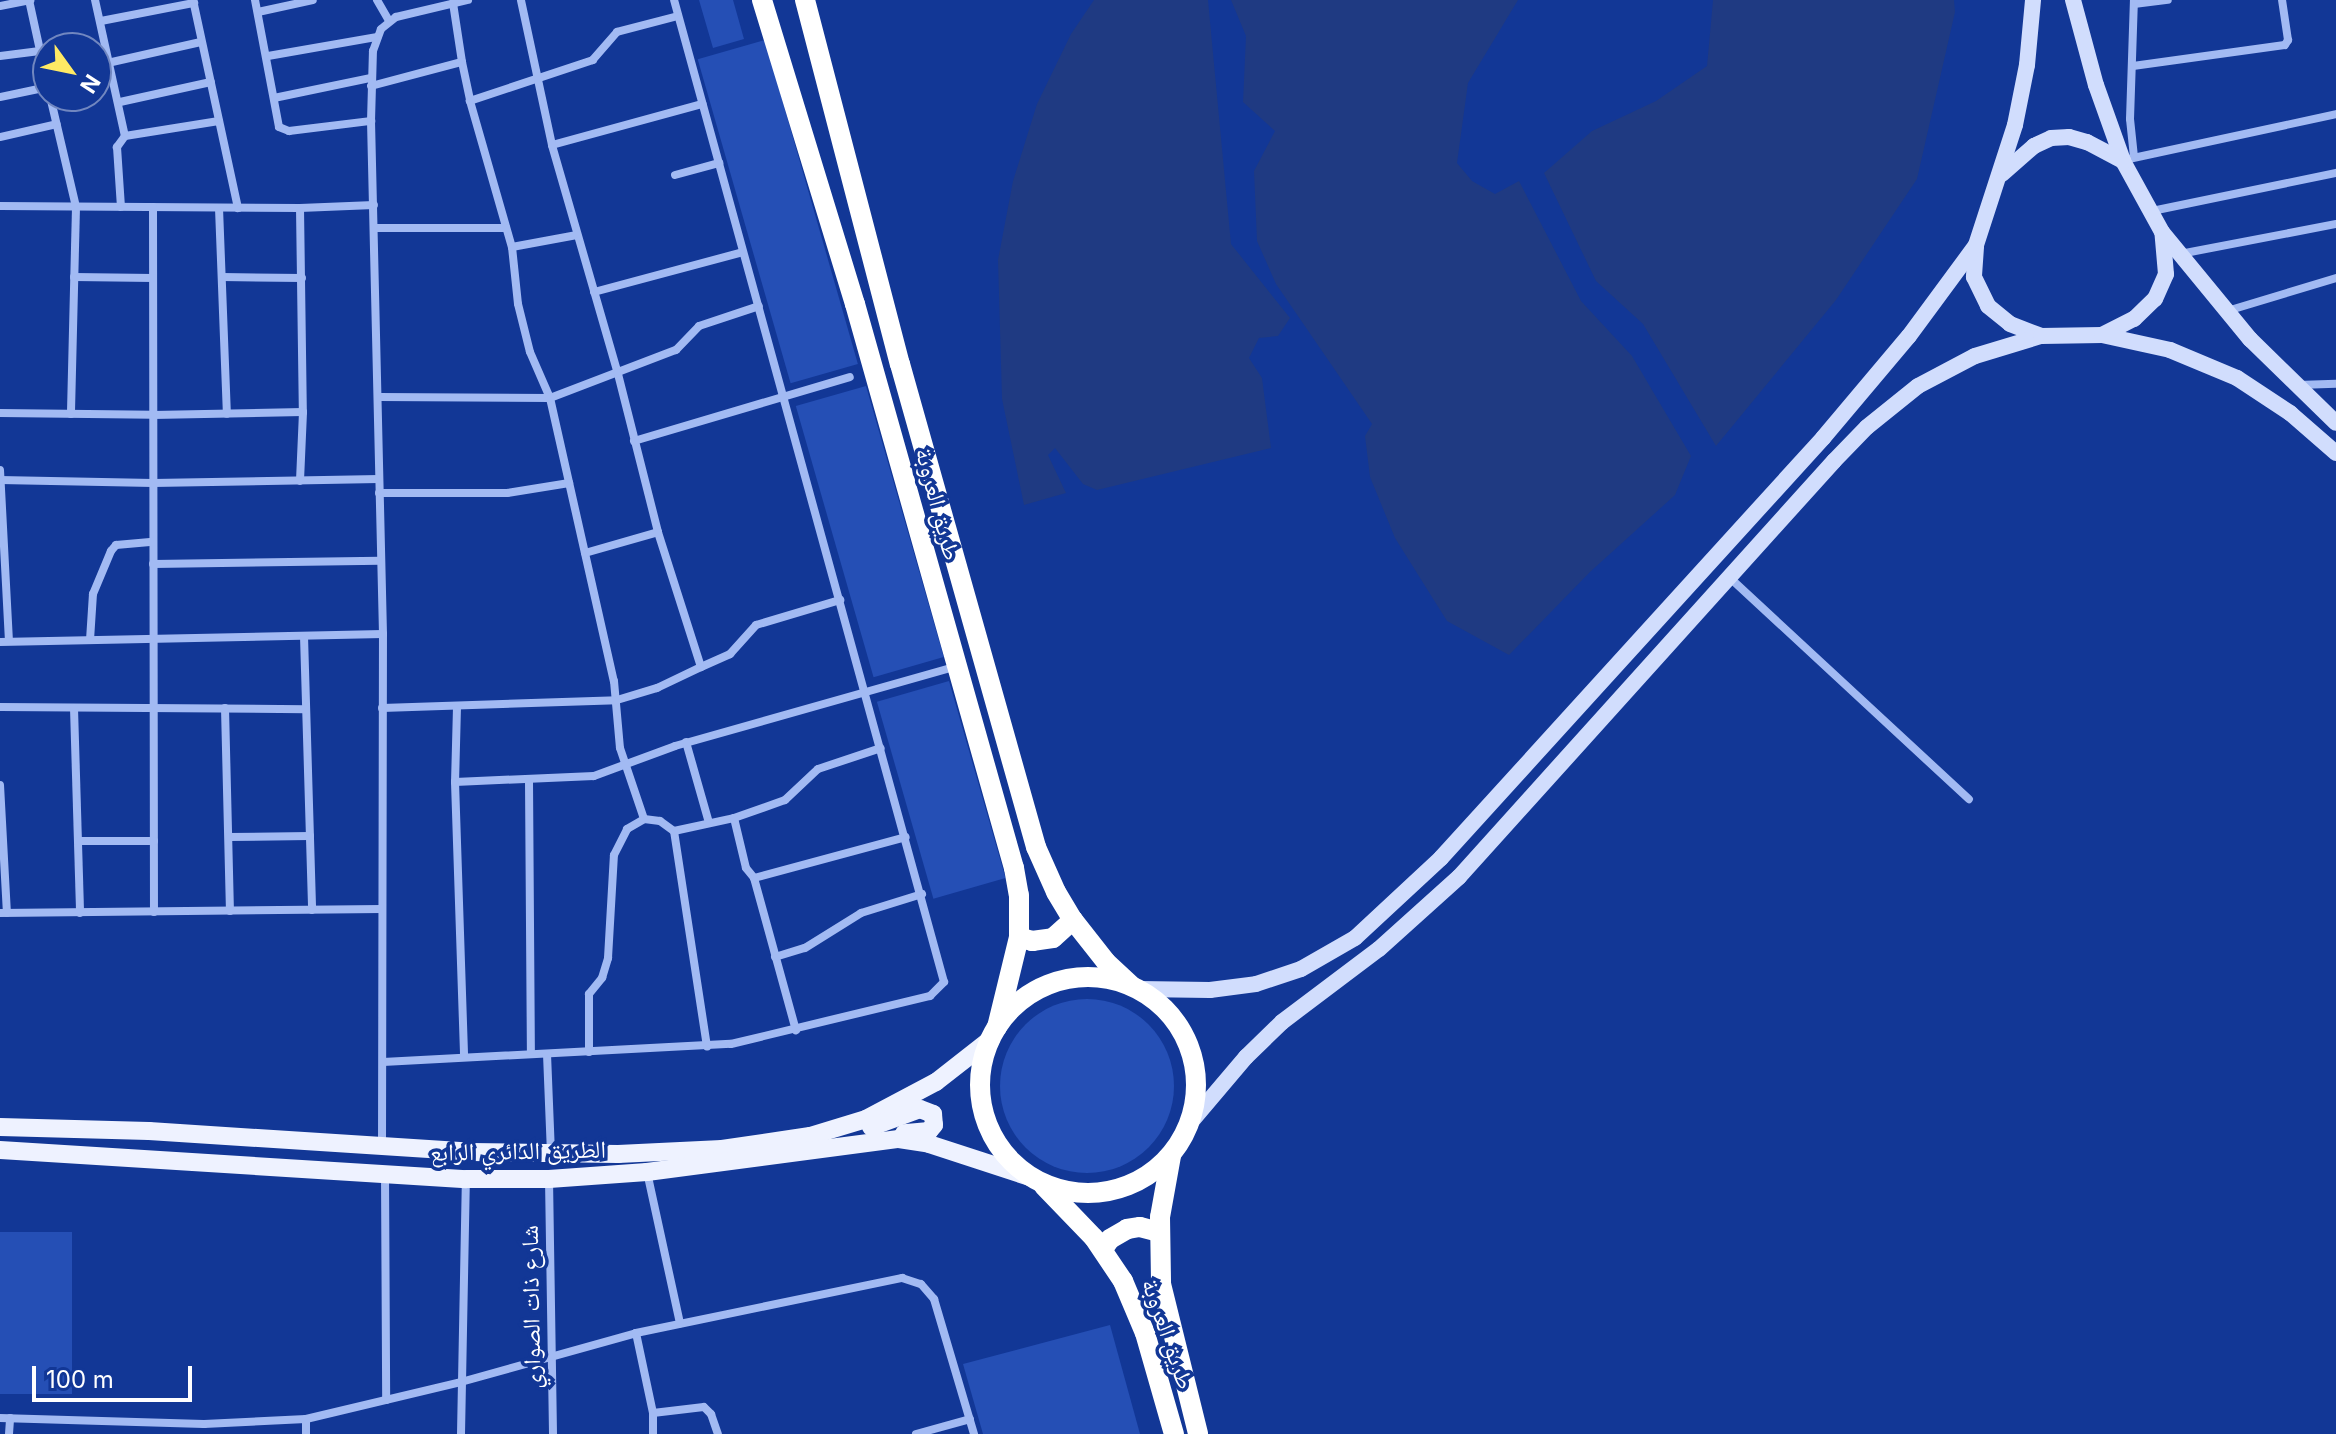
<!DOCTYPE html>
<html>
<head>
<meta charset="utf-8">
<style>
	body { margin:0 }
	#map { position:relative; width:2336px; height:1434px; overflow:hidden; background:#123796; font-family:Inter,"Noto Naskh Arabic",sans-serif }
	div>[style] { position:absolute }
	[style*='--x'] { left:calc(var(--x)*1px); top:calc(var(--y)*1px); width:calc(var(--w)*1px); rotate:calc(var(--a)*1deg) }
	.green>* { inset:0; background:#254fb5; transform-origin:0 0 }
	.round { border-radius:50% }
	.water>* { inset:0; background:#1f3a82 }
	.street>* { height:8px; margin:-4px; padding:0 4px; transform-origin:4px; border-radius:4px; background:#a2baf3 }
	.secondary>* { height:16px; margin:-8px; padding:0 8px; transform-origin:8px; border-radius:8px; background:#d1ddfd }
	.primary>* { height:18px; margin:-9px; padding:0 9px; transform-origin:9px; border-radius:9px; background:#eef2ff }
	.highway>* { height:20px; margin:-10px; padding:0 10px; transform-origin:10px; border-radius:10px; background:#fff }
	.highway>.ring { margin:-10px; padding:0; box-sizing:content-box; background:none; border:20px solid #fff; border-radius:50% }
	span { translate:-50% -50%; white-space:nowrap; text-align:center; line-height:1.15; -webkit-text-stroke:7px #123796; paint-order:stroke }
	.street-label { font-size:24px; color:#fff }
	.north { position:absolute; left:32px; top:32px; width:80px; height:80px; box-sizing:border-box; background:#123796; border:2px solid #7187c0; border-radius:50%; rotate:123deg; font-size:22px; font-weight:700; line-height:32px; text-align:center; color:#fff }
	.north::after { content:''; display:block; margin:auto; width:28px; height:36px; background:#ffea64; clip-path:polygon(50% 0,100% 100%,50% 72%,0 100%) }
	.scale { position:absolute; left:32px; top:1366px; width:160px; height:36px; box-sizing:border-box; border:4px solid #fff; border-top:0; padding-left:10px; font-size:24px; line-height:28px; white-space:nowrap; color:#fff; -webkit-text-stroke:6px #123796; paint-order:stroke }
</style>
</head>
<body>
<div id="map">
	<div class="green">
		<div style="clip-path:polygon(699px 0,733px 0,744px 39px,713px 48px)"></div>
		<div style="left:765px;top:40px;width:337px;height:70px;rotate:74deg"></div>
		<div style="left:866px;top:386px;width:282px;height:73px;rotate:74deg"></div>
		<div style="left:949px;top:681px;width:205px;height:75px;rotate:74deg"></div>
		<div class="round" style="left:1000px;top:999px;width:174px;height:174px"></div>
		<div style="left:72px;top:1232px;width:162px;height:72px;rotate:90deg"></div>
		<div style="clip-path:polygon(1110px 1325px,1140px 1434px,983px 1434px,963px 1364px)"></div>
	</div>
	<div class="water">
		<div style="clip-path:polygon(1094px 0,1208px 0,1231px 244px,1290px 318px,1278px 336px,1259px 338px,1249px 358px,1262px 378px,1271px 448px,1097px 490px,1083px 484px,1055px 448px,1048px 455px,1066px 493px,1024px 505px,1002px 399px,998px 260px,1013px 181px,1037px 104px,1071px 34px)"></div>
		<div style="clip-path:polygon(1231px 0,1518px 0,1468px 83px,1457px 163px,1472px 181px,1495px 194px,1519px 181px,1581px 301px,1632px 356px,1691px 456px,1675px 495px,1590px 572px,1509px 655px,1447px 621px,1395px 538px,1370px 477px,1365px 436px,1372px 424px,1276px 284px,1257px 241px,1254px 171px,1275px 131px,1243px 102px,1246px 36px)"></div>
		<div style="clip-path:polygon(1713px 0,1954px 0,1955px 12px,1917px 179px,1836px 300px,1716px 446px,1643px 324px,1596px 281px,1544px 173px,1592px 131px,1656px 101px,1707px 66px)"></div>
	</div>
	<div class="street">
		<div style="--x:29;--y:0;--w:89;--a:77.7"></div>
		<div style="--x:95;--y:0;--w:139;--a:77.6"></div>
		<div style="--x:125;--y:136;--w:14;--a:126"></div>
		<div style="--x:117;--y:147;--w:60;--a:86.2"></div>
		<div style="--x:193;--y:0;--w:213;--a:77.8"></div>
		<div style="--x:255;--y:0;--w:129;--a:79.3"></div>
		<div style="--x:279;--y:127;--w:11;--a:22"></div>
		<div style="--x:289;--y:131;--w:83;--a:-7"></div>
		<div style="--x:377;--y:0;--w:24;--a:60"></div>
		<div style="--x:453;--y:3;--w:60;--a:81.3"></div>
		<div style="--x:2134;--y:4;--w:34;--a:-7"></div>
		<div style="--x:0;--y:6;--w:31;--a:-11"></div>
		<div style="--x:258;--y:12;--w:56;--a:-12.3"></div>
		<div style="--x:678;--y:16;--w:63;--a:165.3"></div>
		<div style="--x:617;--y:32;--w:37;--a:131"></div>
		<div style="--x:593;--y:60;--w:130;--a:161.6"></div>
		<div style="--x:470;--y:101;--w:152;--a:74"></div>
		<div style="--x:512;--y:247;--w:57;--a:84"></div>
		<div style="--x:518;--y:304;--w:49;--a:76"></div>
		<div style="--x:530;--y:352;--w:50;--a:66.5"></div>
		<div style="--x:550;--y:398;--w:290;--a:77.3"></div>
		<div style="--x:614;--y:681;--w:67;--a:84.9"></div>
		<div style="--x:620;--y:748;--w:75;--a:71.3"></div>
		<div style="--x:644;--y:819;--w:16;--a:7"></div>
		<div style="--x:660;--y:821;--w:17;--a:36"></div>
		<div style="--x:674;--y:831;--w:61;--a:-12.2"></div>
		<div style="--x:734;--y:818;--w:54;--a:-19.4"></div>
		<div style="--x:785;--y:800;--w:45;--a:-43.2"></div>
		<div style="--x:818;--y:769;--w:66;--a:-18.4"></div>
		<div style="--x:101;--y:21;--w:95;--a:-11"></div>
		<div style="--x:0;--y:56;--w:40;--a:-7.1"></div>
		<div style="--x:268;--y:56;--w:111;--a:-9.9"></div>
		<div style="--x:112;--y:62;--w:91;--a:-12.7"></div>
		<div style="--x:2133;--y:66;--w:153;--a:-7.9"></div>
		<div style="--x:2285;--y:45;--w:6;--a:-59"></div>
		<div style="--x:2288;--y:40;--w:40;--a:-98.5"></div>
		<div style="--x:371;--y:86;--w:94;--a:-14.8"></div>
		<div style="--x:462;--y:62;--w:40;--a:78"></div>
		<div style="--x:50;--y:96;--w:114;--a:76.8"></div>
		<div style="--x:76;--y:207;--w:207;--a:91.4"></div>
		<div style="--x:0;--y:97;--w:49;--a:-11.8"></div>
		<div style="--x:274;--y:98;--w:99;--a:-11.7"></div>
		<div style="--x:120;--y:102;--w:93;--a:-12.4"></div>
		<div style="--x:125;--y:136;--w:95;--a:-9.1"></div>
		<div style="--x:0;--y:137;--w:58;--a:-12.8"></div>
		<div style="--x:552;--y:145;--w:156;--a:-15.3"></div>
		<div style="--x:2134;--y:157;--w:38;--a:-96"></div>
		<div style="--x:2130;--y:119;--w:119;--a:-88.1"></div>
		<div style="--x:2124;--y:160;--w:217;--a:-12.2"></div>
		<div style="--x:675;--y:175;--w:46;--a:-15.3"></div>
		<div style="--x:0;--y:206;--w:300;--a:0.4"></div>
		<div style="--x:300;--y:208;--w:74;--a:-2.3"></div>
		<div style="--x:153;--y:207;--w:705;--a:89.92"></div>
		<div style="--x:219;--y:208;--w:206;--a:87.8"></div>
		<div style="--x:300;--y:208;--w:204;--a:89.2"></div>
		<div style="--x:2152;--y:211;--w:188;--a:-11.7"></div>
		<div style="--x:374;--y:228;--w:132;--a:0"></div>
		<div style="--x:512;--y:247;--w:66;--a:-10.5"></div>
		<div style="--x:2180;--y:254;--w:159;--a:-10.9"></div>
		<div style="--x:74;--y:277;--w:79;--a:0.7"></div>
		<div style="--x:222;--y:277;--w:80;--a:0.7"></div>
		<div style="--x:594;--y:292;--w:154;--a:-15"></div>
		<div style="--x:2227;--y:311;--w:114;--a:-16.8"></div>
		<div style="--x:2298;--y:385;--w:38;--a:-2"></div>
		<div style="--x:379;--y:397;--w:171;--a:0.3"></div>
		<div style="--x:550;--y:398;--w:135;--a:-20.9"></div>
		<div style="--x:676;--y:350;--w:33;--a:-46"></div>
		<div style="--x:699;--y:326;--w:63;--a:-18.4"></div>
		<div style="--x:0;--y:413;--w:153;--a:0.7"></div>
		<div style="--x:153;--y:415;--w:150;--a:-1.1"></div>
		<div style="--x:303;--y:412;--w:69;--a:92.5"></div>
		<div style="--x:634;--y:441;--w:225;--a:-16.5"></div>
		<div style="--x:0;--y:470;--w:171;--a:87"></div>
		<div style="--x:0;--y:480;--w:153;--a:1.1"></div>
		<div style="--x:153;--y:483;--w:226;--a:-1"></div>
		<div style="--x:379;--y:493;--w:128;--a:0"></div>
		<div style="--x:507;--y:493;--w:63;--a:-9.2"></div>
		<div style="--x:585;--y:553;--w:76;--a:-16"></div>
		<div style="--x:153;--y:564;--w:227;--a:-0.8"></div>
		<div style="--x:1729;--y:577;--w:327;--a:42.8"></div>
		<div style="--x:304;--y:636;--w:274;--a:88.3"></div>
		<div style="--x:90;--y:640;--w:46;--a:-86.3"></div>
		<div style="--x:93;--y:594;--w:47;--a:-67.3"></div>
		<div style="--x:111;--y:551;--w:8;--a:-50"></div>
		<div style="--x:116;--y:545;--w:37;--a:-5"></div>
		<div style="--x:0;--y:642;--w:383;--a:-1.2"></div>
		<div style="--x:701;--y:667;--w:32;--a:-24"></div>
		<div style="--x:730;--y:654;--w:39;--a:-48"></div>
		<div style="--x:756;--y:625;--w:88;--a:-16.6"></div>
		<div style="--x:0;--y:707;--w:306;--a:0.4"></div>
		<div style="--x:457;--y:707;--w:75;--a:91.5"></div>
		<div style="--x:455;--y:782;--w:275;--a:88.1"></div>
		<div style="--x:74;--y:708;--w:205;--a:88.3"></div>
		<div style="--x:225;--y:708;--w:203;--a:88.6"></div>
		<div style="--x:382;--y:708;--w:235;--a:-1.9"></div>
		<div style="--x:617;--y:700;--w:42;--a:-16.7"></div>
		<div style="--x:657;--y:688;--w:49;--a:-25.5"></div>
		<div style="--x:701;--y:667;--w:142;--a:-107.7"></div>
		<div style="--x:658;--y:532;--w:163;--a:-104.2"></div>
		<div style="--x:618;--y:374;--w:238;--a:-106.1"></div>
		<div style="--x:552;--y:145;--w:148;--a:-102.1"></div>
		<div style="--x:686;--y:742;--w:84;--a:74.1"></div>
		<div style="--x:529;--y:781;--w:273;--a:89.6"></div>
		<div style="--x:455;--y:782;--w:139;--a:-2.5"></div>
		<div style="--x:594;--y:776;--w:86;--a:-20.3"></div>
		<div style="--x:675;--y:746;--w:291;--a:-15.8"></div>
		<div style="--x:0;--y:785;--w:128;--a:86.9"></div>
		<div style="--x:734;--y:818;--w:51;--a:76.5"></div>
		<div style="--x:746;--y:868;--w:13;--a:51"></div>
		<div style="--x:754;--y:878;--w:157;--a:-15.1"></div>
		<div style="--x:674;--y:831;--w:218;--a:81.3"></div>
		<div style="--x:229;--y:837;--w:81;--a:-0.7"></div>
		<div style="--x:78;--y:841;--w:76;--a:0"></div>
		<div style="--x:754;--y:878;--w:158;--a:74.6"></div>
		<div style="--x:0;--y:913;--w:382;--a:-0.6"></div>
		<div style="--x:775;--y:957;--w:31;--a:-17"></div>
		<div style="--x:805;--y:948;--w:66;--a:-32"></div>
		<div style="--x:861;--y:913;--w:64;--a:-17.3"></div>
		<div style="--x:589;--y:1052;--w:58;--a:-90"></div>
		<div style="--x:589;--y:994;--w:21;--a:-51"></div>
		<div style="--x:602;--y:978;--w:21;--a:-73"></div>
		<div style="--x:608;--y:958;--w:103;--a:-86.7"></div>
		<div style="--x:614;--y:855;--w:29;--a:-63"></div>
		<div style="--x:627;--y:829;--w:20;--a:-30"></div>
		<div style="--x:547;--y:1054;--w:99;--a:87.7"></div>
		<div style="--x:383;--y:1062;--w:348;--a:-3"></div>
		<div style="--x:731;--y:1044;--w:205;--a:-13.6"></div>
		<div style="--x:930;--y:996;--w:20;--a:-45"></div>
		<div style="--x:944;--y:982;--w:1018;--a:-105.37"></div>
		<div style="--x:382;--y:1145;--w:511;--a:-89.89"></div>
		<div style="--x:383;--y:634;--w:513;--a:-91.34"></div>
		<div style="--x:371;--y:121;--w:70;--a:-88.4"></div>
		<div style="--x:373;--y:51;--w:23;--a:-70"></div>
		<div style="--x:381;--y:29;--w:19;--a:-39"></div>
		<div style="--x:396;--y:17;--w:74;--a:-13.3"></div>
		<div style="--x:647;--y:1172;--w:155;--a:77.7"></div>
		<div style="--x:385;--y:1174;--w:226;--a:89.7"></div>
		<div style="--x:549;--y:1179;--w:255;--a:89.1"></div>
		<div style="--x:636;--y:1333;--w:82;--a:78"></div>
		<div style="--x:653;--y:1413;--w:21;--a:90"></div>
		<div style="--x:653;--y:1413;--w:51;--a:-6.7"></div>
		<div style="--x:704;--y:1407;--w:10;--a:45"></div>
		<div style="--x:711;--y:1414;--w:21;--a:71"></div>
		<div style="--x:0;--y:1418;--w:204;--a:1.7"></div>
		<div style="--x:204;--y:1424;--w:102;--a:-2.8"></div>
		<div style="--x:306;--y:1419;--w:159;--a:-13.4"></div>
		<div style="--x:461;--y:1382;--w:182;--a:-15.6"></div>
		<div style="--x:636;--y:1333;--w:272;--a:-11.7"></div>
		<div style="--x:902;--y:1278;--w:20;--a:18"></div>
		<div style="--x:921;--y:1284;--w:20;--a:49"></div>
		<div style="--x:934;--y:1299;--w:141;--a:73.5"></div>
		<div style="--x:9;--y:1434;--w:16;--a:-86"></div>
		<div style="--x:306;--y:1434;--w:15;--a:-90"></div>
		<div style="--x:461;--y:1434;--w:255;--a:-88.9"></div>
		<div style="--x:916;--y:1434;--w:56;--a:-15.5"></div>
	</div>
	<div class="secondary">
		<div style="--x:2073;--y:0;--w:88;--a:74.9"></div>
		<div style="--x:2096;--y:85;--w:81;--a:70.4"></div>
		<div style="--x:2123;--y:161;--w:81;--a:61.2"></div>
		<div style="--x:2162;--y:232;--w:139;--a:50.6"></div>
		<div style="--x:2250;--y:339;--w:120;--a:44.3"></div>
		<div style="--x:2002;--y:174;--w:43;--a:-41.2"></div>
		<div style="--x:2034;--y:146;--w:19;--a:-25"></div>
		<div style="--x:2051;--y:138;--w:18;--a:-3"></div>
		<div style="--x:2069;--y:137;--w:19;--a:16"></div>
		<div style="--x:2087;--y:142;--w:41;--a:27.8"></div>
		<div style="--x:1976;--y:247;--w:30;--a:94"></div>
		<div style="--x:1974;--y:277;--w:32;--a:64"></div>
		<div style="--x:1988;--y:306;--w:28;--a:39"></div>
		<div style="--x:2010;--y:324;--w:33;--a:21"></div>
		<div style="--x:2102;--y:335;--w:36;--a:-27"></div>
		<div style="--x:2134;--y:319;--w:29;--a:-44"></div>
		<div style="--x:2155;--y:299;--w:27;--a:-66"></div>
		<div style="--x:2166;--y:274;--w:38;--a:-95"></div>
		<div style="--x:1139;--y:989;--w:71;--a:0.8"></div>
		<div style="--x:1210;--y:990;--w:46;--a:-7.4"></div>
		<div style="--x:1256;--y:984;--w:47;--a:-18.4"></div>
		<div style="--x:1301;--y:969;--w:62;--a:-29.9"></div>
		<div style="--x:1355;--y:938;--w:117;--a:-42.9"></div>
		<div style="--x:1441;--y:858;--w:568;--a:-47.71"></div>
		<div style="--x:1823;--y:438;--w:133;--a:-49.9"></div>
		<div style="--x:1909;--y:336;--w:113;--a:-53.6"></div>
		<div style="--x:1976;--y:245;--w:126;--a:-72"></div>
		<div style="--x:2015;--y:125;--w:61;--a:-78.7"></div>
		<div style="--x:2027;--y:65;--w:65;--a:-84.7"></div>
		<div style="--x:1190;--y:1123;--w:87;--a:-49.7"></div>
		<div style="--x:1246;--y:1057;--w:50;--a:-44.2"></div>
		<div style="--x:1282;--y:1022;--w:121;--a:-37"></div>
		<div style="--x:1379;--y:949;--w:108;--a:-42"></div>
		<div style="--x:1459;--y:877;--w:560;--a:-47.97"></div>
		<div style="--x:1834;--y:461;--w:47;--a:-45.9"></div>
		<div style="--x:1867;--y:427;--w:65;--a:-38.8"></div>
		<div style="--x:1918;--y:386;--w:64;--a:-27.8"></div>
		<div style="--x:1975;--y:356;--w:69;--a:-16.9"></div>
		<div style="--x:2041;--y:336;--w:61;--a:-0.9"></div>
		<div style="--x:2102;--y:335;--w:70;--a:12.4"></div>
		<div style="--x:2170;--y:350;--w:73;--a:22.7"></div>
		<div style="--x:2237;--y:378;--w:64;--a:33.4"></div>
		<div style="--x:2290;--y:413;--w:61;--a:41"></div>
	</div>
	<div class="primary">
		<div style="--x:0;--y:1127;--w:149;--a:1.5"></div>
		<div style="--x:149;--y:1131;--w:323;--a:3.7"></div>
		<div style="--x:471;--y:1152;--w:147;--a:0.8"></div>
		<div style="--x:618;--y:1154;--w:104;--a:-2.8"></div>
		<div style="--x:722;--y:1149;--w:89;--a:-8.4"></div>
		<div style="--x:810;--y:1136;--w:59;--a:-16.9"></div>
		<div style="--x:866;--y:1119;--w:79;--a:-27.9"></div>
		<div style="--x:936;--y:1082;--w:70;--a:-38"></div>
		<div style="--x:871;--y:1127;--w:52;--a:-20.2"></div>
		<div style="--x:920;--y:1109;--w:14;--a:21"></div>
		<div style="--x:933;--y:1114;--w:11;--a:85"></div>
		<div style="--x:934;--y:1125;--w:8;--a:130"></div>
		<div style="--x:929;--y:1131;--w:25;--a:175"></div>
		<div style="--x:0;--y:1150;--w:467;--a:3.6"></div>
		<div style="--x:466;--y:1179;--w:83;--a:0"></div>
		<div style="--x:549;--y:1179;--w:98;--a:-4.1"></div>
		<div style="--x:647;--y:1172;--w:254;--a:-7.5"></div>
		<div style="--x:899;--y:1139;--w:30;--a:9"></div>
		<div style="--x:929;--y:1144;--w:106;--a:18.1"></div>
	</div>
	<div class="highway">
		<div style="--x:762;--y:0;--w:318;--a:73"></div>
		<div style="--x:855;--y:304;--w:586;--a:74.26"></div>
		<div style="--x:1014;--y:868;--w:27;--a:80"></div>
		<div style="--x:1019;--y:895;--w:42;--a:90"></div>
		<div style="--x:1019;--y:937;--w:93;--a:103.7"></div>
		<div style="--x:805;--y:0;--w:376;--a:75.4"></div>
		<div style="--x:900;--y:364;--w:502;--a:74.27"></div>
		<div style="--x:1036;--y:847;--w:49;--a:66"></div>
		<div style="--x:1056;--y:892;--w:33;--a:59"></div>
		<div style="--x:1073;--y:920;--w:53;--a:51.8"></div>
		<div style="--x:1106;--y:962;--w:35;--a:43"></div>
		<div style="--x:1019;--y:937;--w:14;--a:17"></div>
		<div style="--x:1032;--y:941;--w:21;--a:-8"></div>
		<div style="--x:1053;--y:938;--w:27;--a:-42"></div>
		<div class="ring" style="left:980px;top:977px;width:196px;height:196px"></div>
		<div style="--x:1171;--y:1156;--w:62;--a:100.2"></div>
		<div style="--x:1160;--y:1217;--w:67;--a:89.1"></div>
		<div style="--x:1161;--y:1284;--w:154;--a:76.1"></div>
		<div style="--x:1044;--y:1186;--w:72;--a:46.1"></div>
		<div style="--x:1094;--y:1238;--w:52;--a:56"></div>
		<div style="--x:1123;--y:1281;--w:56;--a:67.1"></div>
		<div style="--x:1145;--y:1333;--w:105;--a:74"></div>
		<div style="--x:1103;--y:1249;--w:12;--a:-55"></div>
		<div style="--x:1110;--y:1239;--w:20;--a:-30"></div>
		<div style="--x:1127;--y:1229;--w:13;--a:-9"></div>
		<div style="--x:1140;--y:1227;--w:20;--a:15"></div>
	</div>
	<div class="street-label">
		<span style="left:938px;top:504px;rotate:75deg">طريق العروبة</span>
		<span style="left:518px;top:1151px;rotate:-1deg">الطريق الدائري الرابع</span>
		<span style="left:531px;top:1307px;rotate:-91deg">شارع ذات الصواري</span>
		<span style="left:1168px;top:1334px;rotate:71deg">طريق العروبة</span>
	</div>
	<div class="north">N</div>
	<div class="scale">100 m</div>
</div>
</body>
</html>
